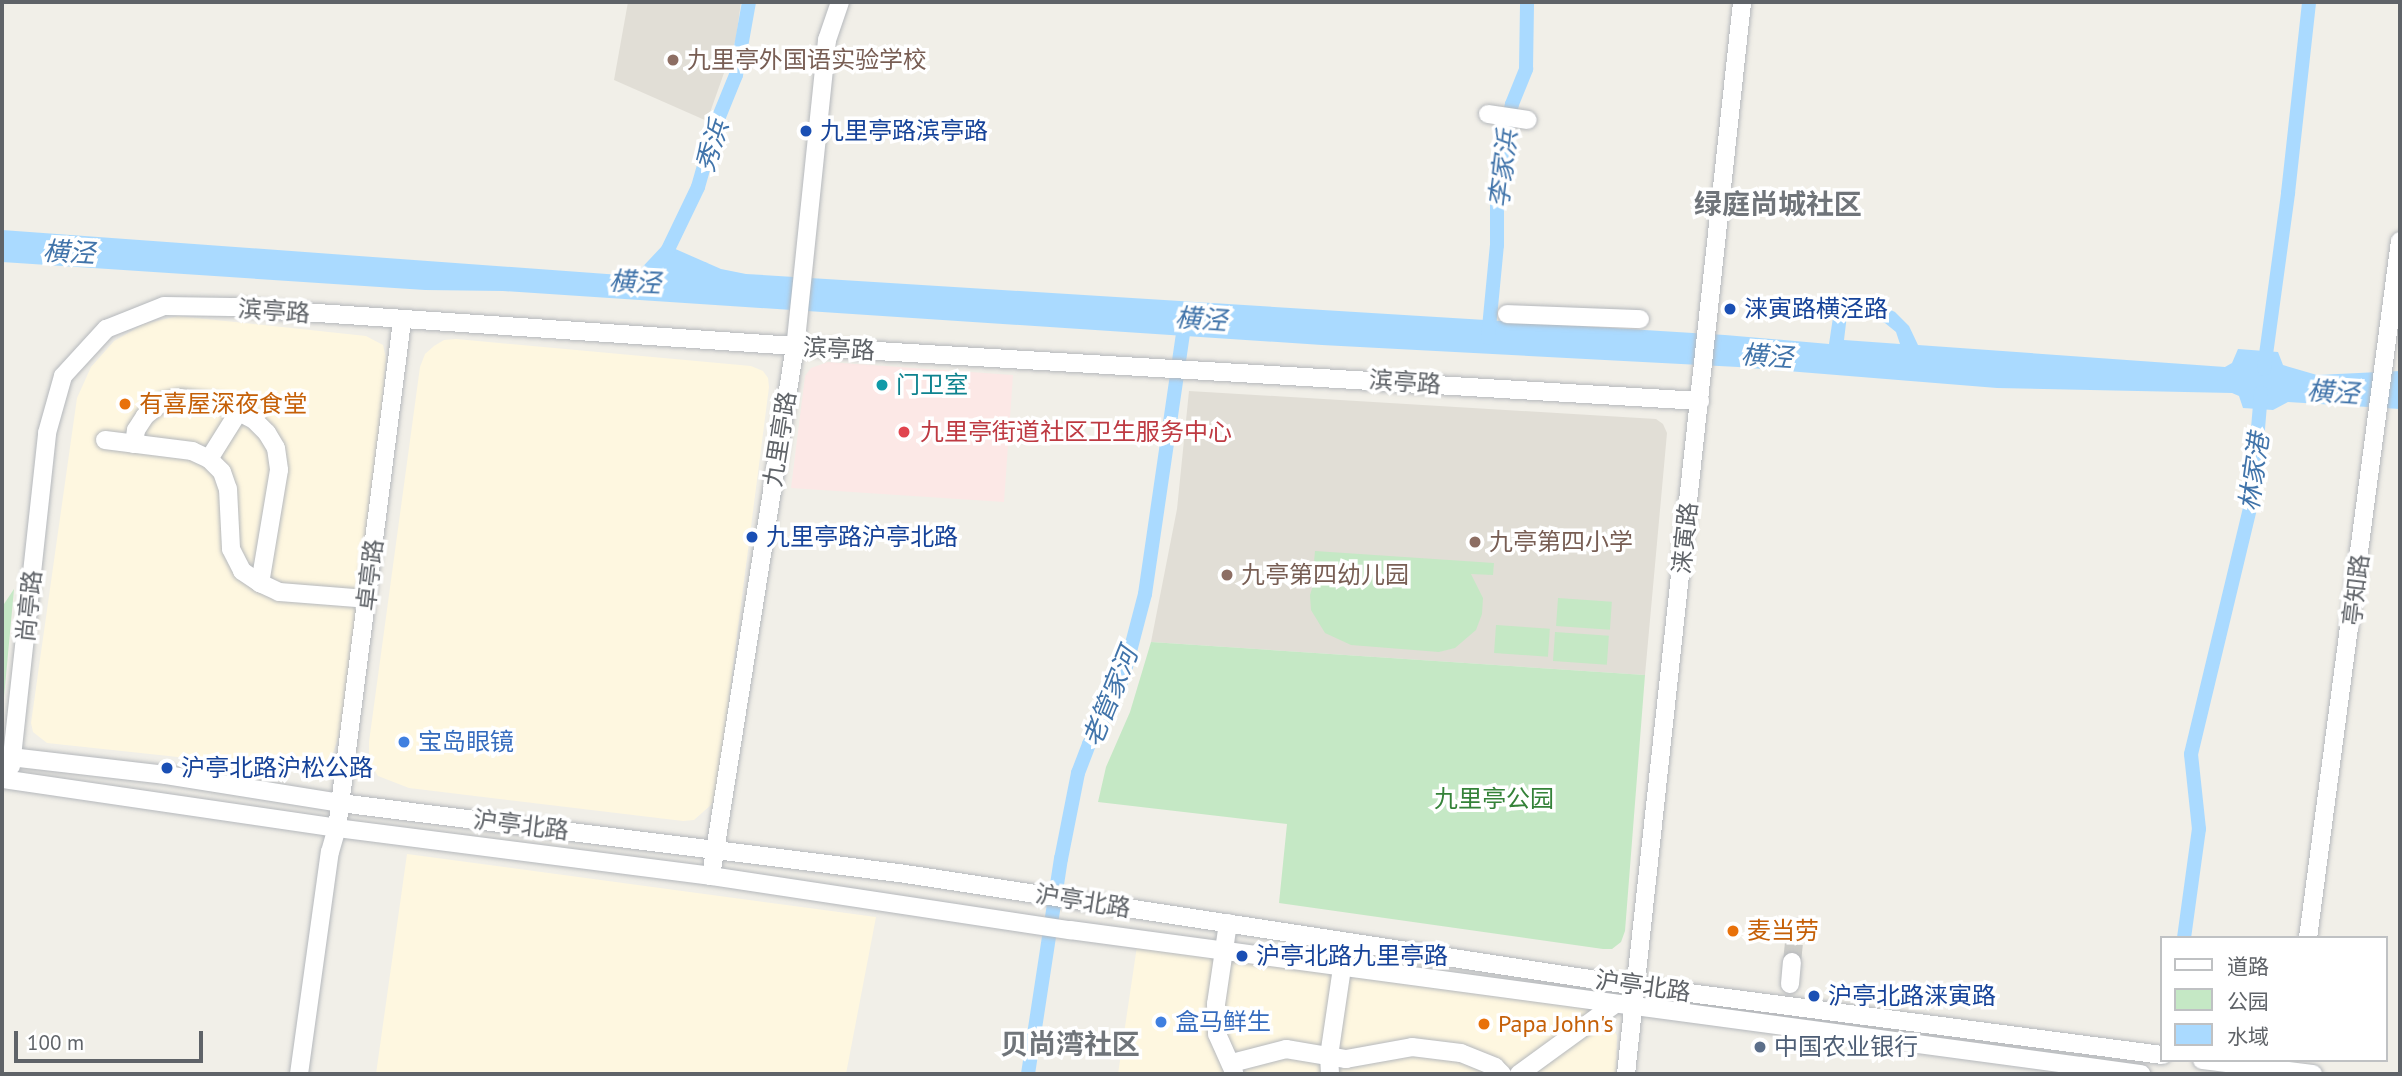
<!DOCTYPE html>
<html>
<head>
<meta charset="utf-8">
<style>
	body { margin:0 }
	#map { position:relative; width:2402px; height:1076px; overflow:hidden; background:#f1efe8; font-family:"PT Sans","Noto Sans SC",sans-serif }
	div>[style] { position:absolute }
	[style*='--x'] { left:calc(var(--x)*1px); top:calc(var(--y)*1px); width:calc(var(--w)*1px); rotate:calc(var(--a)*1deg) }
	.commercial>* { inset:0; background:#fef7e0 }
	.education>* { inset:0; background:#e1ded6 }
	.medical>* { inset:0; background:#fce8e6 }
	.green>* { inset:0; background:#c5e8c5; transform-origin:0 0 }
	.water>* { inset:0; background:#aadaff }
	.canal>* { height:14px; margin:-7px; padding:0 7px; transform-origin:7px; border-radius:7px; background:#aadaff }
	.minor-tunnel>* { height:18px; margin-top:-9px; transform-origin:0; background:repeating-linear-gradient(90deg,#ccccc8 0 18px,transparent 0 27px) }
	.roads { filter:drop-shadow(0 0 2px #b5b8bc) drop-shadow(0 0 2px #b5b8bc) }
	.minor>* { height:18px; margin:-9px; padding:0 9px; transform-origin:9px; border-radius:9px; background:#fff }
	.dots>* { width:19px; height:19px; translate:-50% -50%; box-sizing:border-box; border:4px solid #fff; border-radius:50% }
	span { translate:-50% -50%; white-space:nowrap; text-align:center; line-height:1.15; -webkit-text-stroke:7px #fff; paint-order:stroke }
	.education-label { font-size:24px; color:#785e54 }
	.left { translate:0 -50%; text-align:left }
	.transit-label { font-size:24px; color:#164399 }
	.street-label { font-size:24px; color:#5f6368 }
	.culture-label { font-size:24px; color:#0d838f }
	.food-label { font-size:24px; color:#c56008 }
	.health-label { font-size:24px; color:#be3a42 }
	.shop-label { font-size:24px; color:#366cbe }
	.park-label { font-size:24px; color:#348238 }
	.service-label { font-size:24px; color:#4e5e75 }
	.water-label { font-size:26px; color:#4174aa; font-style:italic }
	.quarter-label { font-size:28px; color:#70757a; font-weight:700 }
	.frame { position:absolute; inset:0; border:4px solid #5f6368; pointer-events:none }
	.legend { position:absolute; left:2160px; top:936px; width:228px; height:126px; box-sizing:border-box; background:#fff; border:2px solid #bfc1c3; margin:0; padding:9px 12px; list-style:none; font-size:21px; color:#5f6368 }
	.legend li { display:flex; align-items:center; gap:14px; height:35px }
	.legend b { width:35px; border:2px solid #bfc1c3 }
	.scale { position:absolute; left:14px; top:1031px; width:189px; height:32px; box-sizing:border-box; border:4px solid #5f6368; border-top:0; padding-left:9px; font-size:21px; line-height:24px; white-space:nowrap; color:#5f6368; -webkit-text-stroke:5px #fff; paint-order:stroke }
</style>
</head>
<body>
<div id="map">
	<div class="commercial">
		<div style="clip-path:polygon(178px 316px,366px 336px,383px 345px,386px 358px,359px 675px,331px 759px,318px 772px,47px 743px,33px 732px,31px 723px,77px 398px,91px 367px,114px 341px,144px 324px)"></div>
		<div style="clip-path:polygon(456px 339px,751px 366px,763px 371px,768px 378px,769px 387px,717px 791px,712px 804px,694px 820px,683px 821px,409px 788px,378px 776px,369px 762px,369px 742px,420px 367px,425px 354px,434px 346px,444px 340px)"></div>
		<div style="clip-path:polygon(407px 854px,876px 917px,846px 1074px,376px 1074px)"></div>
		<div style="clip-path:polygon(1137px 946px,1590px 1008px,1608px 1018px,1617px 1036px,1616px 1074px,1118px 1074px)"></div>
	</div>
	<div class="education">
		<div style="clip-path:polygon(628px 2px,741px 2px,736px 39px,707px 121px,614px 80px)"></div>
		<div style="clip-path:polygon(1189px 391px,1656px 419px,1663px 424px,1667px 433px,1645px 675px,1151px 642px,1177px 509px)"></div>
	</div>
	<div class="medical">
		<div style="clip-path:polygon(828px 362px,1013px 375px,1004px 502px,791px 488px,805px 376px,811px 368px)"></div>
	</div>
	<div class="green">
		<div style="clip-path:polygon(1315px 551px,1494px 563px,1493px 575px,1471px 574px,1483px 598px,1482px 614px,1476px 630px,1455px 648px,1439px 652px,1351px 645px,1325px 633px,1311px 610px,1310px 595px,1316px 576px,1325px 564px,1314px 562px)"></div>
		<div style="clip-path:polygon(14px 589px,2px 719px,2px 607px)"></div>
		<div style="left:1558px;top:598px;width:54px;height:28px;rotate:4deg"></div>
		<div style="left:1496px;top:625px;width:54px;height:28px;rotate:4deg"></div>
		<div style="left:1555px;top:632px;width:54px;height:29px;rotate:4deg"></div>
		<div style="clip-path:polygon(1151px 642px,1645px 675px,1625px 931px,1621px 942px,1612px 949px,1603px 949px,1279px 903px,1287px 824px,1098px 802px,1106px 767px,1130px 712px)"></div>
	</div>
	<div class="water">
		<div style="clip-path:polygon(evenodd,2px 230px,634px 276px,664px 244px,721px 269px,746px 274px,1725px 335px,1829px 344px,1835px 304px,1852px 300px,1874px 302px,1895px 312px,1909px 326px,1918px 345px,2225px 367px,2232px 363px,2238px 349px,2278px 352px,2283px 365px,2317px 375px,2400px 371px,2400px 409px,2288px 402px,2273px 410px,2243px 408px,2239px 396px,2232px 393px,1997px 388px,1738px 367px,1322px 345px,503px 291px,425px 290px,2px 262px,2px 230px,1847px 315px,1866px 316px,1885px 323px,1896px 332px,1900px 344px,1844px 340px,1847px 315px)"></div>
	</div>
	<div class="canal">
		<div style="--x:661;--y:264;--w:85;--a:-64.3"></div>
		<div style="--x:698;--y:187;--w:66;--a:-74.1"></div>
		<div style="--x:716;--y:124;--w:53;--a:-67.8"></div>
		<div style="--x:736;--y:75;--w:74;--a:-79.9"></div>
		<div style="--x:1488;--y:338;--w:93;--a:-84.5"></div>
		<div style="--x:1497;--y:245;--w:66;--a:-90"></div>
		<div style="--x:1497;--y:179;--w:76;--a:-78.7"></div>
		<div style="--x:1512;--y:104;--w:38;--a:-68"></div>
		<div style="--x:1526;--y:69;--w:67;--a:-89.1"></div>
		<div style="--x:2264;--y:369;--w:178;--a:-82.2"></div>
		<div style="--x:2288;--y:193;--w:192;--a:-83.7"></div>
		<div style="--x:2184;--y:938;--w:110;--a:-82.2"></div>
		<div style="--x:2199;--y:829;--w:75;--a:-96.1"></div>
		<div style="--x:2191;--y:754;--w:261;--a:-76.5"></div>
		<div style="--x:2252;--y:500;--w:108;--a:-85.2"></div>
		<div style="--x:1028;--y:1074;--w:218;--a:-81.3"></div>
		<div style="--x:1061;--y:859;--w:88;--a:-78.8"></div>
		<div style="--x:1078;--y:773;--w:31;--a:-69"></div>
		<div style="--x:1089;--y:744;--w:42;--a:-59.7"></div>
		<div style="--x:1110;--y:708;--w:33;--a:-67"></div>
		<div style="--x:1123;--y:678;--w:87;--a:-75.3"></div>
		<div style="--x:1145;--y:594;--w:278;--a:-81.7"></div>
	</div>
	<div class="minor-tunnel">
		<div style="--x:1792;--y:962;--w:48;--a:-84.1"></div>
	</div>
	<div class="roads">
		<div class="minor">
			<div style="--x:1488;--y:114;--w:40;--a:8.5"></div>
			<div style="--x:1507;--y:314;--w:133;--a:2.2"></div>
			<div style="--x:105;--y:440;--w:88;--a:7.2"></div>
			<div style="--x:192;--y:451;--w:19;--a:25"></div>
			<div style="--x:209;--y:459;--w:18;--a:45"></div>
			<div style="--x:222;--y:472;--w:18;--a:71"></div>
			<div style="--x:228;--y:489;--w:60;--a:87.1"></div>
			<div style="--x:231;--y:549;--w:25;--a:63"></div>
			<div style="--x:242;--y:571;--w:22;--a:34"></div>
			<div style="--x:260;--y:583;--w:21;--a:25"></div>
			<div style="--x:279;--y:592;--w:88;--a:4.5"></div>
			<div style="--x:134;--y:444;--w:14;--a:-82"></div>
			<div style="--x:136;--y:430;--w:17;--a:-57"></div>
			<div style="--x:145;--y:416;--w:22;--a:-39"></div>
			<div style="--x:162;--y:402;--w:18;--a:-13"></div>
			<div style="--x:180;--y:398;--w:42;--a:6.8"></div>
			<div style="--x:222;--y:403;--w:36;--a:28"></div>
			<div style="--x:254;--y:420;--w:18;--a:45"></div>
			<div style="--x:267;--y:433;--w:17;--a:59"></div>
			<div style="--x:276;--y:448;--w:22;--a:82"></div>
			<div style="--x:279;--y:470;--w:115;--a:99.5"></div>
			<div style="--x:209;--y:459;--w:57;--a:-58"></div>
			<div style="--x:2;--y:756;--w:165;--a:6.6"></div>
			<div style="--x:166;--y:775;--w:176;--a:9.1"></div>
			<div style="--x:340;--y:803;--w:563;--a:7.14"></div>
			<div style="--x:899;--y:873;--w:746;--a:8.72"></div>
			<div style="--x:1636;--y:986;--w:531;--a:7.47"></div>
			<div style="--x:11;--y:766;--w:335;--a:-83.8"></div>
			<div style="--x:47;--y:433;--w:59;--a:-74.3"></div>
			<div style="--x:63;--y:376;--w:64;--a:-47.5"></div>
			<div style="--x:106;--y:329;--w:62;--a:-21.6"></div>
			<div style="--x:164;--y:306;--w:67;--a:0.9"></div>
			<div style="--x:231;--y:307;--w:565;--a:3.96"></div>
			<div style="--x:795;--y:346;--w:907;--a:3.48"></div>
			<div style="--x:2;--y:779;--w:339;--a:8.3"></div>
			<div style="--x:337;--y:828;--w:377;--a:7.3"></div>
			<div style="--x:711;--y:876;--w:363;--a:8.6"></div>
			<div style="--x:1070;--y:930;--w:1081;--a:7.66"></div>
			<div style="--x:711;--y:876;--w:543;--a:-80.99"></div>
			<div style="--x:796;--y:340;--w:302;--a:-84.1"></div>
			<div style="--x:827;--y:40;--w:40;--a:-71.1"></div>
			<div style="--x:1228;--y:923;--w:82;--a:98.4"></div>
			<div style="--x:1216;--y:1004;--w:30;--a:88"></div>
			<div style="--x:1217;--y:1034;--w:42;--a:65.9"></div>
			<div style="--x:2308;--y:938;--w:703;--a:-82.48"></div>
			<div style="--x:1790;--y:984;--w:22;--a:-85"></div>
			<div style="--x:2202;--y:1060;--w:112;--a:7.2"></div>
			<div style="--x:1232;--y:1063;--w:56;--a:-14.5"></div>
			<div style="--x:1286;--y:1049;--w:61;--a:9.5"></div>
			<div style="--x:1346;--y:1059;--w:67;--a:-10.3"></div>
			<div style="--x:1412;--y:1047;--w:49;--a:7"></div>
			<div style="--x:1461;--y:1053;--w:37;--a:22"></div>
			<div style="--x:1495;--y:1067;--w:10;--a:45"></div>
			<div style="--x:299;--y:1074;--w:224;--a:-82.1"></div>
			<div style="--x:330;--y:852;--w:25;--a:-74"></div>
			<div style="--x:337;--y:828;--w:511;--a:-82.69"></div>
			<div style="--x:1330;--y:1074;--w:18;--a:-93"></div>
			<div style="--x:1329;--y:1056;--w:102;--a:-81.6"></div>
			<div style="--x:1519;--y:1074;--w:119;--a:-36.1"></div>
			<div style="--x:1626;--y:1074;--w:1078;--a:-83.82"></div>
		</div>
	</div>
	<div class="dots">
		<div style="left:673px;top:60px;background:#8d6e63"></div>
		<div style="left:806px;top:131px;background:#1a4fb4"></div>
		<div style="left:1730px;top:309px;background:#1a4fb4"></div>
		<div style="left:882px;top:385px;background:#0f9aa8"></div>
		<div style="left:125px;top:404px;background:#e8710a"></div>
		<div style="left:904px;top:432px;background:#e0444e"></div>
		<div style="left:752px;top:537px;background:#1a4fb4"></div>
		<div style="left:1475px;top:542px;background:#8d6e63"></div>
		<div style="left:1227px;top:575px;background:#8d6e63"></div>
		<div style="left:404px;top:742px;background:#3f7fe0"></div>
		<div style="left:167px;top:768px;background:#1a4fb4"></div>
		<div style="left:1733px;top:931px;background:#e8710a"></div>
		<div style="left:1242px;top:956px;background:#1a4fb4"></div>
		<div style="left:1814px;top:996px;background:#1a4fb4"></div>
		<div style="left:1161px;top:1022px;background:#3f7fe0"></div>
		<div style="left:1484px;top:1024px;background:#e8710a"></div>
		<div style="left:1760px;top:1047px;background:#5c6f8a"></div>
	</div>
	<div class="education-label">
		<span class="left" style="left:687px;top:60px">九里亭外国语实验学校</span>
		<span class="left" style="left:1489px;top:542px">九亭第四小学</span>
		<span class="left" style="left:1241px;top:575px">九亭第四幼儿园</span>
	</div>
	<div class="transit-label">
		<span class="left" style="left:820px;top:131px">九里亭路滨亭路</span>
		<span class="left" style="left:1744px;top:309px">涞寅路横泾路</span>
		<span class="left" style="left:766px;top:537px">九里亭路沪亭北路</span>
		<span class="left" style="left:181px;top:768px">沪亭北路沪松公路</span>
		<span class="left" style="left:1256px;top:956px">沪亭北路九里亭路</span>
		<span class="left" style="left:1828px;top:996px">沪亭北路涞寅路</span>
	</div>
	<div class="street-label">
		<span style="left:274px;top:311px;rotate:4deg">滨亭路</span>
		<span style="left:839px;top:349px;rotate:3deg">滨亭路</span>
		<span style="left:1405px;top:382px;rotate:4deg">滨亭路</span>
		<span style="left:780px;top:439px;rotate:-81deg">九里亭路</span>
		<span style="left:1685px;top:538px;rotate:-84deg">涞寅路</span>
		<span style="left:370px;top:575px;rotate:-83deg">卓亭路</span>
		<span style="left:2356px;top:590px;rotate:-83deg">亭知路</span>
		<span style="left:29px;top:606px;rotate:-84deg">尚亭路</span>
		<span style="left:521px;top:825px;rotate:7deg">沪亭北路</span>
		<span style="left:1083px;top:901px;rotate:9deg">沪亭北路</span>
		<span style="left:1643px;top:986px;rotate:8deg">沪亭北路</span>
	</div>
	<div class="culture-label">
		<span class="left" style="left:896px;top:385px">门卫室</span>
	</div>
	<div class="food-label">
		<span class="left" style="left:139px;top:404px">有喜屋深夜食堂</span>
		<span class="left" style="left:1747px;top:931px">麦当劳</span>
		<span class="left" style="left:1498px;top:1024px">Papa John's</span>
	</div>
	<div class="health-label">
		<span class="left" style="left:920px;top:432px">九里亭街道社区卫生服务中心</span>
	</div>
	<div class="shop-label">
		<span class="left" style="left:418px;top:742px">宝岛眼镜</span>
		<span class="left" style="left:1175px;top:1022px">盒马鲜生</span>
	</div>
	<div class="park-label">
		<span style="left:1494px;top:799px">九里亭公园</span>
	</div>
	<div class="service-label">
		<span class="left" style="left:1774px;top:1047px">中国农业银行</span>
	</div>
	<div class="water-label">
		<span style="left:712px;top:146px;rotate:-72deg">秀浜</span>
		<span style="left:1503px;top:169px;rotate:-83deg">李家浜</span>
		<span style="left:69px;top:252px;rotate:3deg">横泾</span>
		<span style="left:635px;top:282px;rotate:3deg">横泾</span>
		<span style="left:1201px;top:319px;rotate:4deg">横泾</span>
		<span style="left:1767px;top:356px;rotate:4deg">横泾</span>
		<span style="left:2333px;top:392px;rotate:4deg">横泾</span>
		<span style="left:2254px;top:472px;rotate:-82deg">林家港</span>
		<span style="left:1110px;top:697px;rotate:-68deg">老管家河</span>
	</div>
	<div class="quarter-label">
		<span style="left:1778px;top:204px">绿庭尚城社区</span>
		<span style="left:1070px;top:1044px">贝尚湾社区</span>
	</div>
	<div class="frame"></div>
	<ul class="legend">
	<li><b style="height:9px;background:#fff"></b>道路</li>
	<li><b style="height:19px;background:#c5e8c5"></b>公园</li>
	<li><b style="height:19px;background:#aadaff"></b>水域</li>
	</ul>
	<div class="scale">100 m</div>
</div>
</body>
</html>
